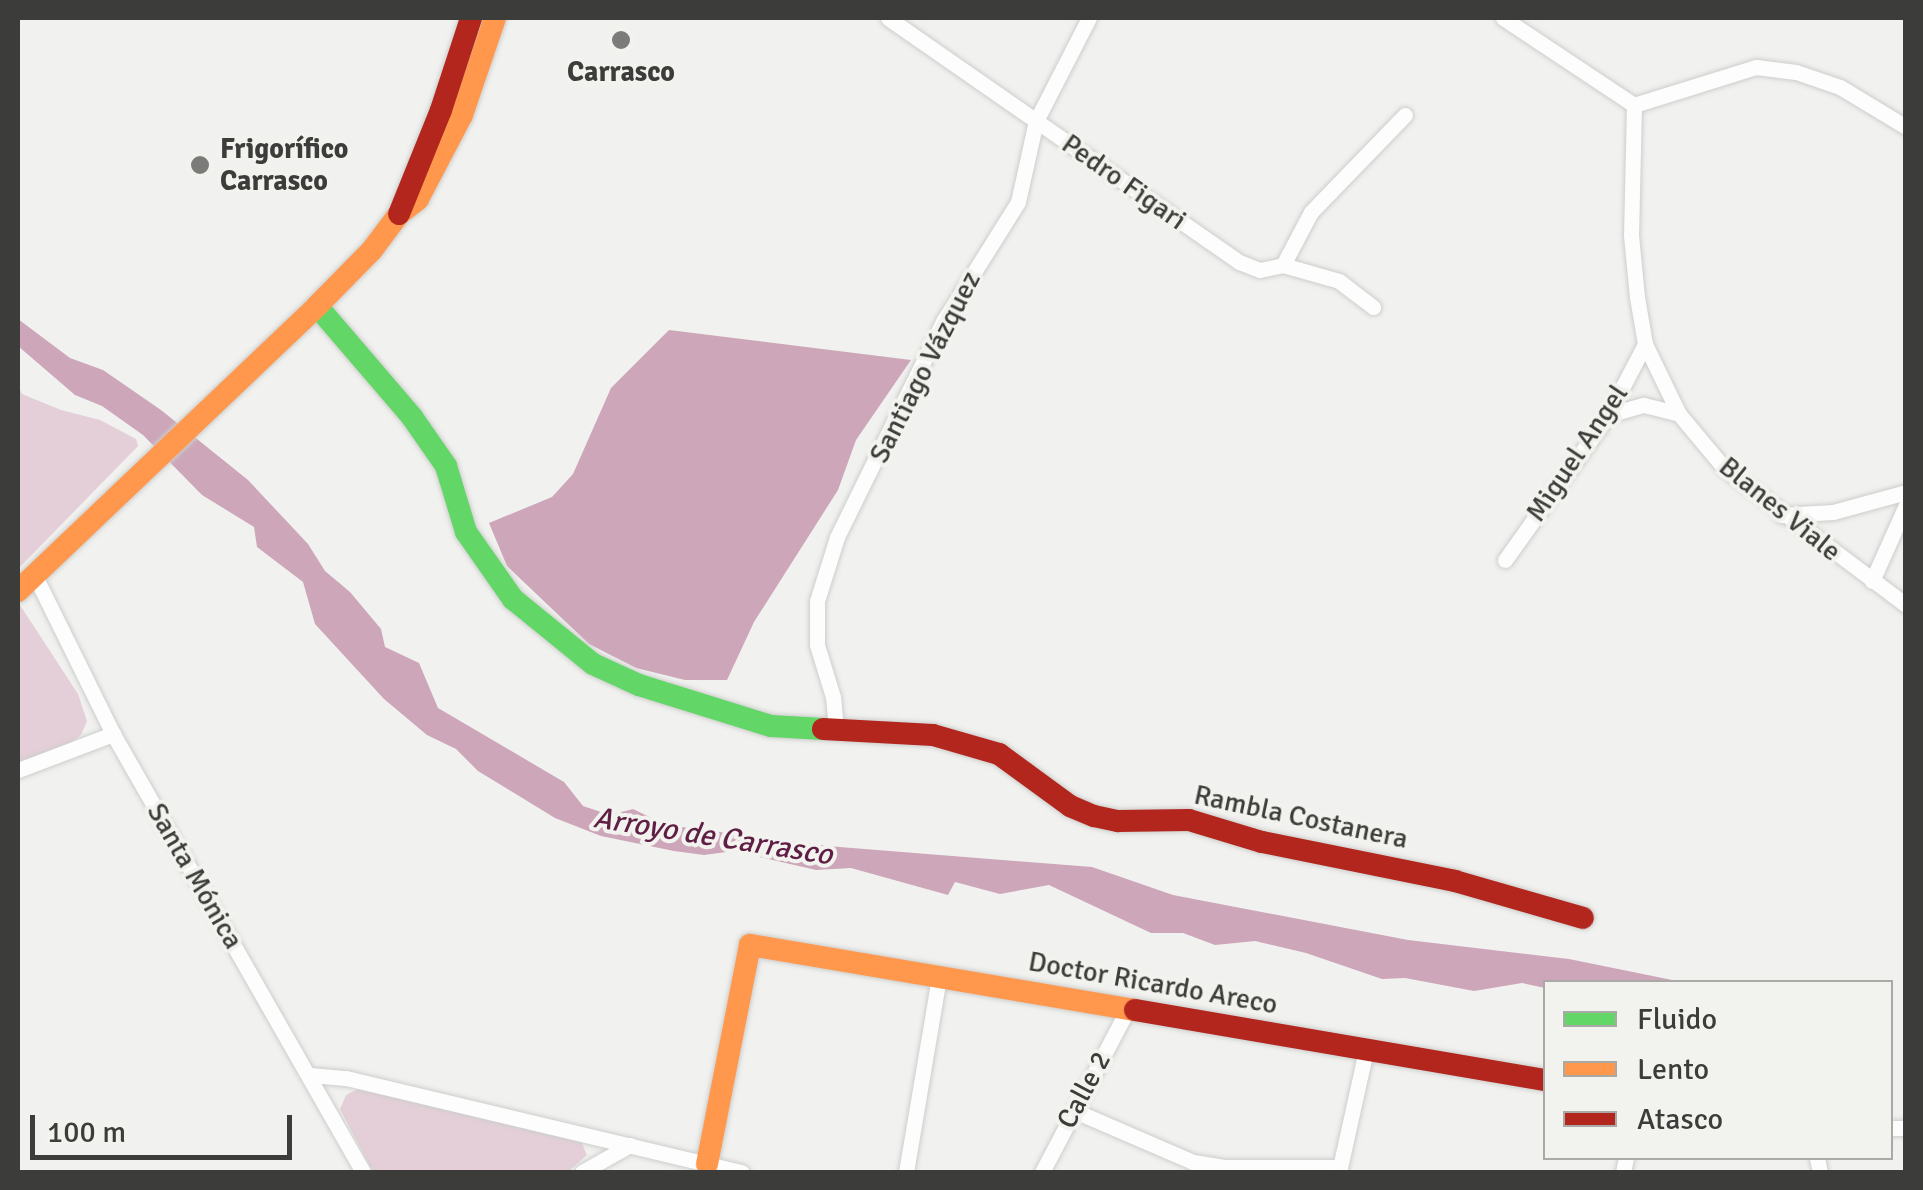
<!DOCTYPE html>
<html>
<head>
<meta charset="utf-8">
<style>
	body { margin:0 }
	#map { position:relative; width:1923px; height:1190px; overflow:hidden; background:#f1f1ef; font-family:Signika,sans-serif }
	div>[style] { position:absolute }
	[style*='--x'] { left:calc(var(--x)*1px); top:calc(var(--y)*1px); width:calc(var(--w)*1px); rotate:calc(var(--a)*1deg) }
	.green>* { inset:0; background:#e4cfd8 }
	.water>* { inset:0; background:#cda6b9 }
	.roads { filter:drop-shadow(0 0 2px #cdcecc) drop-shadow(0 0 2px #cdcecc) }
	.street>* { height:15px; margin:-7.5px; padding:0 7.5px; transform-origin:7.5px; border-radius:7.5px; background:#fdfdfd }
	.fast>* { height:22px; margin:-11px; padding:0 11px; transform-origin:11px; border-radius:11px; background:#63d668 }
	.slow>* { height:22px; margin:-11px; padding:0 11px; transform-origin:11px; border-radius:11px; background:#ff974d }
	.jam>* { height:22px; margin:-11px; padding:0 11px; transform-origin:11px; border-radius:11px; background:#b3261e }
	.dots>* { width:28px; height:28px; translate:-50% -50%; box-sizing:border-box; border:5px solid #f2f2ee; border-radius:50% }
	span { translate:-50% -50%; white-space:nowrap; text-align:center; line-height:1.15; -webkit-text-stroke:8px #f2f2ee; paint-order:stroke }
	.poi-label { font-size:28px; color:#3c3c3a; font-weight:700 }
	.left { translate:0 -50%; text-align:left }
	.street-label { font-size:28px; color:#3c3c3a }
	.water-label { font-size:30px; color:#5f1e44; font-style:italic }
	.frame { position:absolute; inset:0; border:20px solid #3c3c3a; pointer-events:none }
	.legend { position:absolute; left:1543px; top:980px; width:350px; height:180px; box-sizing:border-box; background:#f2f2ee; border:2px solid #a9a9a6; margin:0; padding:12px 18px; list-style:none; font-size:30px; color:#3c3c3a }
	.legend li { display:flex; align-items:center; gap:20px; height:50px }
	.legend b { width:50px; border:2px solid #a9a9a6 }
	.scale { position:absolute; left:30px; top:1115px; width:262px; height:45px; box-sizing:border-box; border:5px solid #3c3c3a; border-top:0; padding-left:12px; font-size:30px; line-height:35px; white-space:nowrap; color:#3c3c3a; -webkit-text-stroke:8px #f2f2ee; paint-order:stroke }
</style>
</head>
<body>
<div id="map">
	<div class="green">
		<div style="clip-path:polygon(18px 386px,22px 394px,61px 410px,100px 420px,136px 439px,138px 446px,18px 569px)"></div>
		<div style="clip-path:polygon(18px 602px,78px 694px,87px 721px,81px 735px,66px 746px,18px 762px)"></div>
		<div style="clip-path:polygon(360px 1088px,581px 1141px,587px 1155px,568px 1172px,373px 1172px,340px 1109px,346px 1095px)"></div>
	</div>
	<div class="water">
		<div style="clip-path:polygon(18px 319px,70px 358px,103px 370px,161px 410px,248px 480px,308px 544px,325px 571px,350px 592px,381px 629px,385px 647px,419px 663px,438px 708px,564px 782px,583px 806px,610px 815px,633px 809px,666px 825px,827px 846px,1092px 867px,1173px 895px,1408px 940px,1569px 959px,1682px 982px,1546px 982px,1545px 988px,1522px 983px,1474px 991px,1405px 978px,1382px 979px,1306px 953px,1255px 941px,1215px 945px,1183px 933px,1151px 933px,1049px 885px,1000px 894px,955px 882px,948px 895px,851px 868px,816px 870px,734px 851px,704px 855px,674px 851px,601px 836px,555px 818px,478px 771px,456px 749px,427px 735px,384px 699px,315px 624px,303px 582px,257px 547px,254px 527px,202px 495px,143px 435px,102px 406px,75px 395px,18px 346px)"></div>
		<div style="clip-path:polygon(669px 330px,911px 360px,856px 440px,838px 490px,754px 622px,727px 680px,685px 680px,636px 668px,589px 644px,507px 566px,489px 523px,552px 497px,573px 474px,611px 388px)"></div>
	</div>
	<div class="roads">
		<div class="street">
			<div style="--x:888;--y:18;--w:427;--a:34.8"></div>
			<div style="--x:1239;--y:262;--w:22;--a:21"></div>
			<div style="--x:1260;--y:270;--w:24;--a:-12"></div>
			<div style="--x:1283;--y:265;--w:58;--a:15.9"></div>
			<div style="--x:1339;--y:281;--w:43;--a:37.4"></div>
			<div style="--x:1503;--y:18;--w:157;--a:33.6"></div>
			<div style="--x:1634;--y:105;--w:130;--a:91.3"></div>
			<div style="--x:1631;--y:235;--w:62;--a:84.5"></div>
			<div style="--x:1637;--y:297;--w:48;--a:80.3"></div>
			<div style="--x:1645;--y:344;--w:78;--a:64.1"></div>
			<div style="--x:1679;--y:414;--w:72;--a:50.1"></div>
			<div style="--x:1725;--y:469;--w:226;--a:36.9"></div>
			<div style="--x:1634;--y:105;--w:128;--a:-17.3"></div>
			<div style="--x:1756;--y:67;--w:40;--a:7.1"></div>
			<div style="--x:1796;--y:72;--w:46;--a:18.8"></div>
			<div style="--x:1840;--y:87;--w:77;--a:31.2"></div>
			<div style="--x:1283;--y:265;--w:60;--a:-62.2"></div>
			<div style="--x:1311;--y:212;--w:135;--a:-45.9"></div>
			<div style="--x:1608;--y:415;--w:37;--a:-16"></div>
			<div style="--x:1644;--y:405;--w:36;--a:14"></div>
			<div style="--x:1781;--y:515;--w:52;--a:-3.3"></div>
			<div style="--x:1833;--y:512;--w:76;--a:-15.3"></div>
			<div style="--x:1505;--y:560;--w:178;--a:-54.6"></div>
			<div style="--x:1608;--y:415;--w:80;--a:-62.5"></div>
			<div style="--x:35;--y:576;--w:176;--a:63.7"></div>
			<div style="--x:113;--y:734;--w:504;--a:60.28"></div>
			<div style="--x:1872;--y:581;--w:83;--a:-65.9"></div>
			<div style="--x:836;--y:730;--w:33;--a:-95"></div>
			<div style="--x:833;--y:697;--w:54;--a:-107.1"></div>
			<div style="--x:817;--y:645;--w:44;--a:-90"></div>
			<div style="--x:817;--y:601;--w:67;--a:-72.6"></div>
			<div style="--x:837;--y:537;--w:242;--a:-63.8"></div>
			<div style="--x:944;--y:320;--w:139;--a:-57.9"></div>
			<div style="--x:1018;--y:202;--w:83;--a:-77.5"></div>
			<div style="--x:1036;--y:121;--w:116;--a:-62.8"></div>
			<div style="--x:18;--y:770;--w:102;--a:-20.8"></div>
			<div style="--x:310;--y:1075;--w:36;--a:5"></div>
			<div style="--x:346;--y:1078;--w:407;--a:13.4"></div>
			<div style="--x:1075;--y:1111;--w:129;--a:23.4"></div>
			<div style="--x:1193;--y:1162;--w:30;--a:9"></div>
			<div style="--x:1223;--y:1167;--w:117;--a:0"></div>
			<div style="--x:1890;--y:1128;--w:16;--a:0"></div>
			<div style="--x:1817;--y:1158;--w:14;--a:78"></div>
			<div style="--x:582;--y:1172;--w:55;--a:-29.4"></div>
			<div style="--x:906;--y:1172;--w:198;--a:-80.4"></div>
			<div style="--x:1042;--y:1172;--w:184;--a:-62.2"></div>
			<div style="--x:1339;--y:1172;--w:125;--a:-77.5"></div>
			<div style="--x:1623;--y:1172;--w:14;--a:-78"></div>
		</div>
		<div class="fast">
			<div style="--x:317;--y:306;--w:146;--a:49.4"></div>
			<div style="--x:412;--y:417;--w:60;--a:55.2"></div>
			<div style="--x:446;--y:466;--w:69;--a:73.1"></div>
			<div style="--x:466;--y:532;--w:82;--a:55"></div>
			<div style="--x:513;--y:599;--w:103;--a:39.1"></div>
			<div style="--x:593;--y:664;--w:51;--a:24.5"></div>
			<div style="--x:639;--y:685;--w:138;--a:17.3"></div>
			<div style="--x:771;--y:726;--w:52;--a:3.3"></div>
		</div>
		<div class="slow">
			<div style="--x:18;--y:591;--w:413;--a:-43.6"></div>
			<div style="--x:317;--y:306;--w:78;--a:-45.5"></div>
			<div style="--x:372;--y:250;--w:45;--a:-53.1"></div>
			<div style="--x:399;--y:214;--w:24;--a:-38"></div>
			<div style="--x:418;--y:199;--w:95;--a:-62.4"></div>
			<div style="--x:462;--y:115;--w:102;--a:-71.2"></div>
			<div style="--x:707;--y:1164;--w:223;--a:-78.9"></div>
			<div style="--x:750;--y:945;--w:390;--a:9.6"></div>
		</div>
		<div class="jam">
			<div style="--x:399;--y:214;--w:112;--a:-68"></div>
			<div style="--x:441;--y:110;--w:97;--a:-71.9"></div>
			<div style="--x:823;--y:729;--w:110;--a:3.1"></div>
			<div style="--x:933;--y:735;--w:69;--a:16.1"></div>
			<div style="--x:999;--y:754;--w:88;--a:36.2"></div>
			<div style="--x:1070;--y:806;--w:26;--a:23"></div>
			<div style="--x:1094;--y:816;--w:25;--a:12"></div>
			<div style="--x:1118;--y:821;--w:71;--a:-0.8"></div>
			<div style="--x:1189;--y:820;--w:76;--a:16.8"></div>
			<div style="--x:1262;--y:842;--w:197;--a:11.4"></div>
			<div style="--x:1455;--y:881;--w:133;--a:16.1"></div>
			<div style="--x:1135;--y:1010;--w:417;--a:9.7"></div>
		</div>
	</div>
	<div class="dots">
		<div style="left:621px;top:40px;background:#7b7b79"></div>
		<div style="left:200px;top:165px;background:#7b7b79"></div>
	</div>
	<div class="poi-label">
		<span style="left:621px;top:72px">Carrasco</span>
		<span class="left" style="left:220px;top:165px">Frigorífico<br>Carrasco</span>
	</div>
	<div class="street-label">
		<span style="left:1124px;top:182px;rotate:35deg">Pedro Figari</span>
		<span style="left:925px;top:367px;rotate:-63deg">Santiago Vázquez</span>
		<span style="left:1577px;top:453px;rotate:-56deg">Miguel Angel</span>
		<span style="left:1780px;top:509px;rotate:39deg">Blanes Viale</span>
		<span style="left:1301px;top:817px;rotate:12deg">Rambla Costanera</span>
		<span style="left:195px;top:876px;rotate:60deg">Santa Mónica</span>
		<span style="left:1153px;top:983px;rotate:10deg">Doctor Ricardo Areco</span>
		<span style="left:1084px;top:1090px;rotate:-62deg">Calle 2</span>
	</div>
	<div class="water-label">
		<span style="left:713px;top:837px;rotate:9deg">Arroyo de Carrasco</span>
	</div>
	<div class="frame"></div>
	<ul class="legend">
	<li><b style="height:12px;background:#63d668"></b>Fluido</li>
	<li><b style="height:12px;background:#ff974d"></b>Lento</li>
	<li><b style="height:12px;background:#b3261e"></b>Atasco</li>
	</ul>
	<div class="scale">100 m</div>
</div>
</body>
</html>
